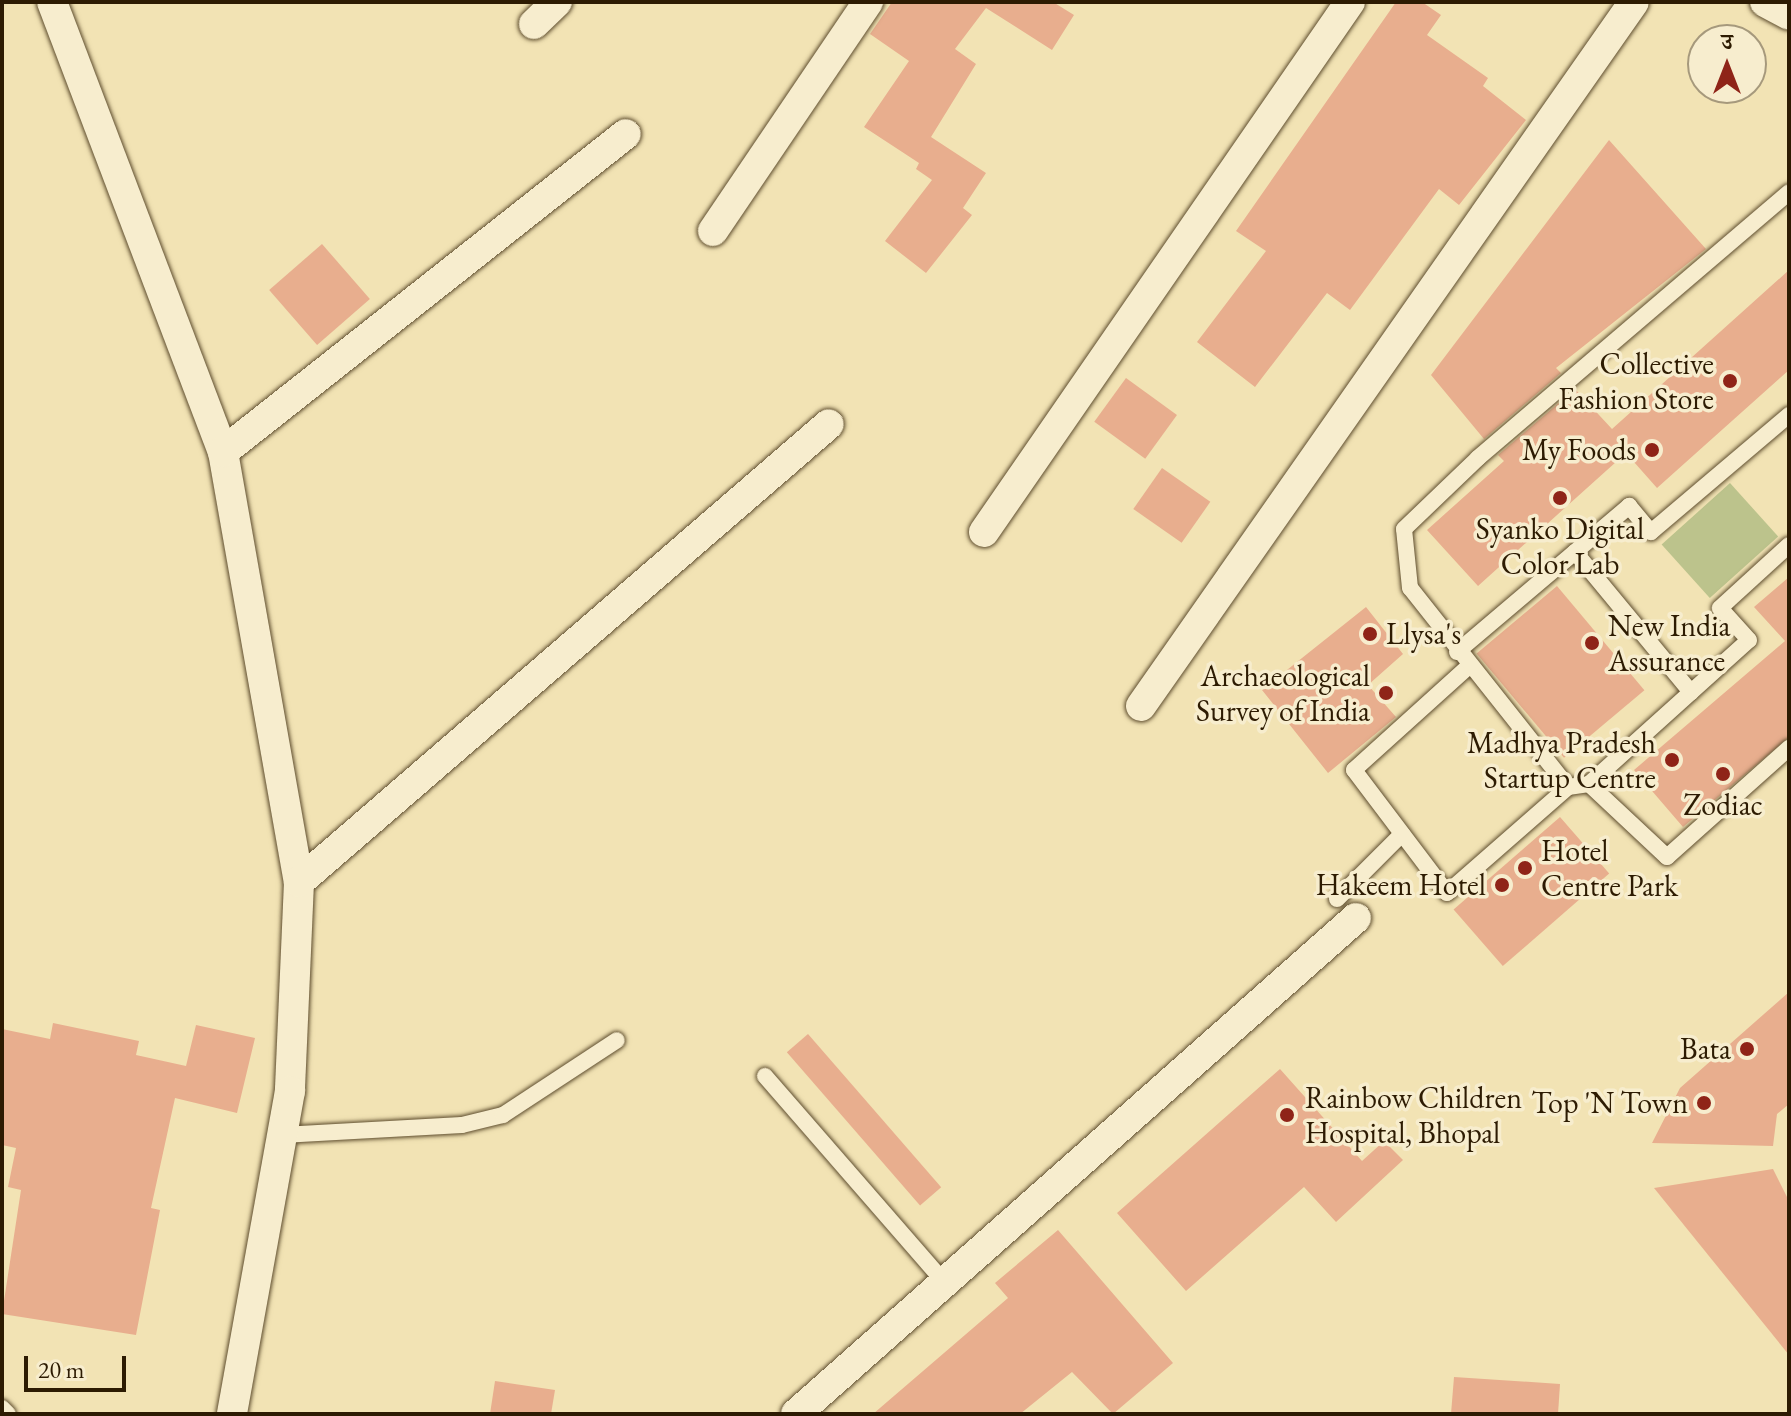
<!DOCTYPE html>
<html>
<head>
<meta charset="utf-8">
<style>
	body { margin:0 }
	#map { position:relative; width:1791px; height:1416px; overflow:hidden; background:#f2e3b4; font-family:"EB Garamond","Noto Serif Devanagari",serif }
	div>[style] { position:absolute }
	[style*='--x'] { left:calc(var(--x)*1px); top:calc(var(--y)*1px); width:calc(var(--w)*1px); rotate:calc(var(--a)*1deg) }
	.green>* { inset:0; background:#bcc38c; transform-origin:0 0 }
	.building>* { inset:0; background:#e8ae8e; transform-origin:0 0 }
	.roads { filter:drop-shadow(0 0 2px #5e4d2e) drop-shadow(0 0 2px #5e4d2e) }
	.service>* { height:16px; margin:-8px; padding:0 8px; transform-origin:8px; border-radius:8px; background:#f7edce }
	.minor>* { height:30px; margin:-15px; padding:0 15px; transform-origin:15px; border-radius:15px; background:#f7edce }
	.dots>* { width:22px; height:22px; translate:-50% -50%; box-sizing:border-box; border:4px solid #f7edce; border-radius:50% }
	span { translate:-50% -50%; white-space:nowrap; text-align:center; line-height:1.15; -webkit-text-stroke:7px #f7edce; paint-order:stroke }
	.poi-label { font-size:30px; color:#2d1b02 }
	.right { translate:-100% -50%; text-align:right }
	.left { translate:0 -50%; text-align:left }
	.frame { position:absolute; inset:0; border:4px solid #2d1b02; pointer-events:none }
	.north { position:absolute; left:1687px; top:24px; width:80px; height:80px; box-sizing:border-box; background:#f7edce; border:2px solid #a6997c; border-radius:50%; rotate:0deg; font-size:22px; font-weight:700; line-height:32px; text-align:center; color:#2d1b02 }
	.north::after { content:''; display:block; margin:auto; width:28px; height:36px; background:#8f2418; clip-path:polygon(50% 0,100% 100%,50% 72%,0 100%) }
	.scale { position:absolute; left:24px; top:1356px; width:102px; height:36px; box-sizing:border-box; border:4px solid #2d1b02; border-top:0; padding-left:10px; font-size:24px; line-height:28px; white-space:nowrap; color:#2d1b02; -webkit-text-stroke:6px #f7edce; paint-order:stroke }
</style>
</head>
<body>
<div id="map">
	<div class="green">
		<div style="left:1730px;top:483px;width:72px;height:92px;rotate:48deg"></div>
	</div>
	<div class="building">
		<div style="clip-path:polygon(892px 2px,1053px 2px,1074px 15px,1052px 50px,986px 8px,955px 49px,976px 64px,931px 137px,986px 173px,963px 208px,972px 215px,926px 273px,885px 241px,932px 180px,916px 169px,919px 163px,864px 127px,909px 61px,870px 34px)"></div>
		<div style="clip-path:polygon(1396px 2px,1422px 2px,1441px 15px,1427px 35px,1488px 78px,1483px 86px,1526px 120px,1459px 205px,1439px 189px,1350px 310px,1327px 293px,1255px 387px,1197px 342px,1266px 251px,1236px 231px)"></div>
		<div style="clip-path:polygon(1609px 140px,1706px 249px,1556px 368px,1561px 373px,1484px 439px,1431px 375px)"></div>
		<div style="left:322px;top:244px;width:73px;height:70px;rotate:49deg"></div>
		<div style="clip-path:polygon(1789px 270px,1789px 370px,1657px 488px,1626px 453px,1478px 586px,1427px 530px,1504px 461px,1498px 455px,1575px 389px,1612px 429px)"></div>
		<div style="left:1126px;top:378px;width:63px;height:54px;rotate:36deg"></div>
		<div style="left:1162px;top:468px;width:59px;height:50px;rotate:35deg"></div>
		<div style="clip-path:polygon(1789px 577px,1789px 737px,1683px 827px,1634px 770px,1785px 641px,1754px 607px)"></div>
		<div style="left:1557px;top:586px;width:136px;height:105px;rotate:50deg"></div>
		<div style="clip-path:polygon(1366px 607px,1403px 654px,1368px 685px,1396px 717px,1328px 773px,1262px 690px)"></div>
		<div style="left:1560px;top:817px;width:75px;height:141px;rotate:49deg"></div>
		<div style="clip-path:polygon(1789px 992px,1789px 1104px,1777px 1114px,1773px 1146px,1652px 1143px,1680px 1088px)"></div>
		<div style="clip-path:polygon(53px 1023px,139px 1041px,136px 1055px,186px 1066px,196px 1025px,255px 1038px,237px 1113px,175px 1098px,151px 1208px,160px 1210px,136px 1335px,2px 1314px,21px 1190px,8px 1187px,16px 1148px,2px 1145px,2px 1029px,50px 1039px)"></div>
		<div style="left:808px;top:1034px;width:203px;height:28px;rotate:49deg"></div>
		<div style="clip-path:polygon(1280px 1069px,1362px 1161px,1384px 1141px,1403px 1160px,1336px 1222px,1304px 1187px,1186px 1291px,1117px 1213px)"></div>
		<div style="clip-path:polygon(1773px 1169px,1789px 1201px,1789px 1355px,1654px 1188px)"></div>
		<div style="clip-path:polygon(1058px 1230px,1173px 1363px,1113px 1414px,1072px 1372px,1020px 1414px,873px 1414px,1008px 1298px,995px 1283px)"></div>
		<div style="clip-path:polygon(1454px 1377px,1560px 1384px,1558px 1414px,1451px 1414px)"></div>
		<div style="clip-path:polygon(495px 1381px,555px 1390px,551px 1414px,490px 1414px)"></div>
	</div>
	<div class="roads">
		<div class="service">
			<div style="--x:1575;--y:552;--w:182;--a:50.4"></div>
			<div style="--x:1457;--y:652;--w:226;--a:-40.3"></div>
			<div style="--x:1629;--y:506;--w:34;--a:50"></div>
			<div style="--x:1651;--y:532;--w:181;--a:-40.3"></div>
			<div style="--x:1469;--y:666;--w:155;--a:137.9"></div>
			<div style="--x:1354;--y:770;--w:154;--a:52.9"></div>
			<div style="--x:1447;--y:893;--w:161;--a:-41.2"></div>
			<div style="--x:1568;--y:787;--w:21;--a:-8"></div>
			<div style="--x:1589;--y:784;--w:215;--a:-42"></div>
			<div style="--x:1749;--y:640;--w:43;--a:-132.2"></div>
			<div style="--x:1720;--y:608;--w:93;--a:-42.4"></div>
			<div style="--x:1589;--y:784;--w:107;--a:43.1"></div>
			<div style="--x:1667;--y:857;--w:164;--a:-41.8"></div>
			<div style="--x:1568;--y:787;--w:254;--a:-128.4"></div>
			<div style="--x:1410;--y:588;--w:59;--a:-95.8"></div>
			<div style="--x:1404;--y:529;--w:103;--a:-43.8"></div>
			<div style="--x:1478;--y:458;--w:409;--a:-40.5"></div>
			<div style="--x:1337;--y:899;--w:92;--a:-45"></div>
			<div style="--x:765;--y:1076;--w:273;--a:49"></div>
			<div style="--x:282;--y:1135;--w:180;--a:-3.2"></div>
			<div style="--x:462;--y:1125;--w:42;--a:-13.7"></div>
			<div style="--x:503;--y:1115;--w:136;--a:-33.3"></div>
			<div style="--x:2;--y:1408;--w:8;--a:45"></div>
		</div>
		<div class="minor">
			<div style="--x:52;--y:2;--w:481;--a:69.2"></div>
			<div style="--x:223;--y:452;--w:437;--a:80"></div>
			<div style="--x:299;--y:882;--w:209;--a:92.5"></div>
			<div style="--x:290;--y:1091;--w:328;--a:100.2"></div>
			<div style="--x:1765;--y:2;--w:27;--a:28"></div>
			<div style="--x:534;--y:24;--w:32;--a:-44"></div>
			<div style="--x:713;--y:231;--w:277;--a:-55.9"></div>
			<div style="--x:223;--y:452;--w:513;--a:-38.28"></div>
			<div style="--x:984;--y:532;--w:644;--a:-55.37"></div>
			<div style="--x:1141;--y:706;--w:859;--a:-55"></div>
			<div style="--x:299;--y:882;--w:700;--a:-40.83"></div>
			<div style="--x:796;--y:1414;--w:748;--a:-41.53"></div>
		</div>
	</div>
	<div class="dots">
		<div style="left:1730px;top:381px;background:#8f2418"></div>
		<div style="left:1652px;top:450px;background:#8f2418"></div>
		<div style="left:1560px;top:498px;background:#8f2418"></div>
		<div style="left:1370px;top:634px;background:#8f2418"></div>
		<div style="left:1592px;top:643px;background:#8f2418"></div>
		<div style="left:1386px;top:693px;background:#8f2418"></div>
		<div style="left:1672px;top:760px;background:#8f2418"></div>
		<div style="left:1723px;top:774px;background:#8f2418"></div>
		<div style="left:1525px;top:868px;background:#8f2418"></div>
		<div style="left:1502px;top:885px;background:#8f2418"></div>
		<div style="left:1747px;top:1049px;background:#8f2418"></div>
		<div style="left:1704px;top:1103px;background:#8f2418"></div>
		<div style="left:1287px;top:1115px;background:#8f2418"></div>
	</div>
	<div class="poi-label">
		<span class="right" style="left:1714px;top:381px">Collective<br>Fashion Store</span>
		<span class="right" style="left:1636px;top:450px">My Foods</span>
		<span style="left:1560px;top:546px">Syanko Digital<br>Color Lab</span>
		<span class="left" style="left:1608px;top:643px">New India<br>Assurance</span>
		<span class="left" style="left:1386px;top:634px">Llysa's</span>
		<span class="right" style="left:1370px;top:693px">Archaeological<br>Survey of India</span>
		<span class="right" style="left:1656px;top:760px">Madhya Pradesh<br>Startup Centre</span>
		<span style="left:1723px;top:805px">Zodiac</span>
		<span class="left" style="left:1541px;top:868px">Hotel<br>Centre Park</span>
		<span class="right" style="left:1486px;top:885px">Hakeem Hotel</span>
		<span class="right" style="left:1731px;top:1049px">Bata</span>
		<span class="left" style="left:1305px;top:1115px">Rainbow Children<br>Hospital, Bhopal</span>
		<span class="right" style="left:1688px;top:1103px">Top 'N Town</span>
	</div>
	<div class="frame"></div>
	<div class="north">उ</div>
	<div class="scale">20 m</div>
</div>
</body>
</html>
